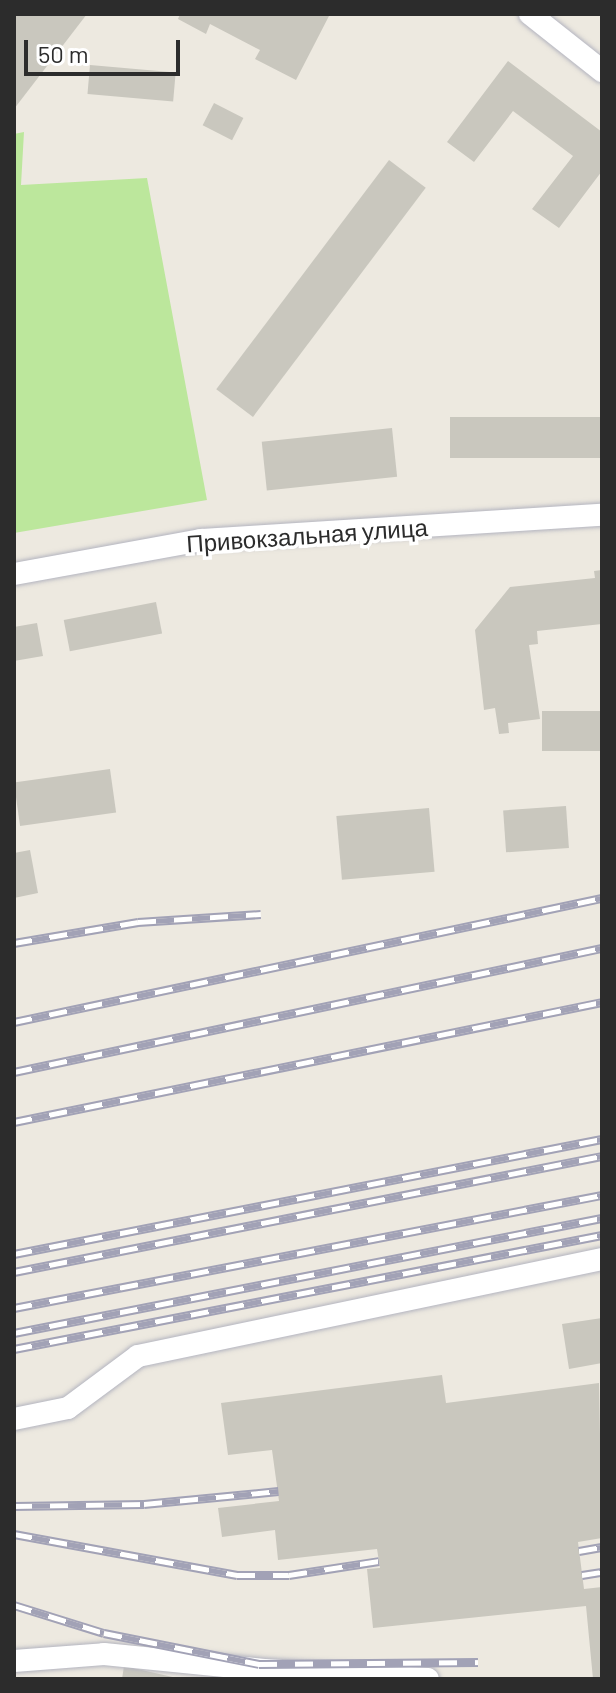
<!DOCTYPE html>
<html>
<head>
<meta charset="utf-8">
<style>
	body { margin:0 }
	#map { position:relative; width:616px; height:1693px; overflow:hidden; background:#ede9e0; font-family:Barlow,sans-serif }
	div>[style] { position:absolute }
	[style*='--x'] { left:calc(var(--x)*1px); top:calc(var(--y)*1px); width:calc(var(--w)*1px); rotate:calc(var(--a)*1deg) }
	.pitch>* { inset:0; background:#bce79c }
	.building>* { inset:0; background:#c9c7be; transform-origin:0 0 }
	.roads { filter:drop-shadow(0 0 2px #b3b4bf) drop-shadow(0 0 2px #b3b4bf) }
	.minor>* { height:22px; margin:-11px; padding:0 11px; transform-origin:11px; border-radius:11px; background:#fff }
	.rail>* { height:9px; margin-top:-4.5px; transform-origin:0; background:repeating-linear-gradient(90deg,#fff 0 18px,#a2a2b6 0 36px); box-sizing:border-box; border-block:2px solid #a2a2b6 }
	span { translate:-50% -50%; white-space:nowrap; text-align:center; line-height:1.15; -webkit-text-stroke:7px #fff; paint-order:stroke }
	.street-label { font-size:24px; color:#2c2c2c }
	.frame { position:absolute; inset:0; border:16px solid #2c2c2c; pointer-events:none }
	.scale { position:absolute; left:24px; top:40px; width:156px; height:36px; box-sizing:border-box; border:4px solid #2c2c2c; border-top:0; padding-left:10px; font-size:24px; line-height:28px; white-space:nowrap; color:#2c2c2c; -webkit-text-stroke:6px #fff; paint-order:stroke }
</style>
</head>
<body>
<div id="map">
	<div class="pitch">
		<div style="clip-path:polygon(24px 132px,21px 185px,147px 178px,207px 500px,14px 533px,14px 134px)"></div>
	</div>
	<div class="building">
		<div style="clip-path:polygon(14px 14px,87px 14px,14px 109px)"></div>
		<div style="clip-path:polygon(180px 14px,325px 14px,329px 16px,296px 80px,255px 59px,260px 50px,210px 24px,206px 34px,178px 19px)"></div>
		<div style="clip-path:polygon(508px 61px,602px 132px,602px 171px,559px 228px,532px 209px,573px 156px,513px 111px,474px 162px,447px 142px)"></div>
		<div style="left:90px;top:65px;width:86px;height:29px;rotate:5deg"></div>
		<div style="left:214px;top:103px;width:33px;height:25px;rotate:27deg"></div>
		<div style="left:389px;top:160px;width:46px;height:287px;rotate:37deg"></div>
		<div style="left:602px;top:417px;width:41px;height:152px;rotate:90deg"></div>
		<div style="left:392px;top:428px;width:49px;height:131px;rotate:84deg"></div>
		<div style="clip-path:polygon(602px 570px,602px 624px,537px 631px,538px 644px,529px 645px,540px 719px,508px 723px,509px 733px,499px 734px,495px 708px,484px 710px,475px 630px,510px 587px,595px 578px,594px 571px)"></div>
		<div style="left:156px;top:602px;width:32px;height:94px;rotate:79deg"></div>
		<div style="clip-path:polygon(37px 623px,43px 656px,14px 661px,14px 627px)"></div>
		<div style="left:602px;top:711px;width:40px;height:60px;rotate:90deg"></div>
		<div style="left:110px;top:769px;width:44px;height:97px;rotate:82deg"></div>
		<div style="left:566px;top:806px;width:42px;height:63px;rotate:86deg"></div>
		<div style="left:429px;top:808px;width:64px;height:93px;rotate:85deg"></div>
		<div style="clip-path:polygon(30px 850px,38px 893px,14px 898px,14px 853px)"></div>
		<div style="clip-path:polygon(602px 1318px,602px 1363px,569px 1369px,562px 1324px)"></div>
		<div style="clip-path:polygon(442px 1375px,446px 1403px,599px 1383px,602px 1538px,578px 1542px,584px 1589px,602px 1587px,602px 1679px,593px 1679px,586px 1606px,373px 1628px,367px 1569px,380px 1568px,377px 1549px,278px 1560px,275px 1530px,222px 1537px,218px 1508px,279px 1501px,272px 1450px,228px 1455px,221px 1403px)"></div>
		<div style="clip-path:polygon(124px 1666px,177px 1678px,177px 1679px,122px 1679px)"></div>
	</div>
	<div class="roads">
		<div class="minor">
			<div style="--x:530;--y:14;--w:92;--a:38.4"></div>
			<div style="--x:14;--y:574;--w:190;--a:-10.3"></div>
			<div style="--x:201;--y:540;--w:402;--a:-3.6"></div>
			<div style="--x:14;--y:1419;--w:55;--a:-11.5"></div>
			<div style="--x:68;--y:1408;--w:87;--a:-36.6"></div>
			<div style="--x:138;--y:1356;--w:474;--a:-11.8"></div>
			<div style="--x:14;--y:1661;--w:90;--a:-4.4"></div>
			<div style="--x:104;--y:1654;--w:161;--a:5.7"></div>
			<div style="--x:264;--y:1670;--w:164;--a:3.1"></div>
		</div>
	</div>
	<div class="rail">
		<div style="--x:14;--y:943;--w:126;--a:-9.6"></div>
		<div style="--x:138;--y:922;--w:123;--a:-3.7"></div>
		<div style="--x:14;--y:1022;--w:601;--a:-11.91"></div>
		<div style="--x:14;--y:1072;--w:601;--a:-11.91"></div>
		<div style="--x:14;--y:1122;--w:600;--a:-11.53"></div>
		<div style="--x:14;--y:1254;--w:599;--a:-11.07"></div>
		<div style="--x:14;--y:1272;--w:599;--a:-11.16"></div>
		<div style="--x:14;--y:1308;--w:599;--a:-10.88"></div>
		<div style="--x:14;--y:1333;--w:599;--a:-11.07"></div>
		<div style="--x:14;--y:1349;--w:599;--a:-10.97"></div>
		<div style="--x:14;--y:1506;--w:130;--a:-0.9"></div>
		<div style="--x:144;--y:1504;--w:135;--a:-5.5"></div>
		<div style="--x:14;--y:1534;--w:227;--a:10.4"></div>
		<div style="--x:237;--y:1575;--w:52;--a:0"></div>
		<div style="--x:289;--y:1575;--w:91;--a:-8.8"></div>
		<div style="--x:579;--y:1551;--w:23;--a:-10"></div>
		<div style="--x:582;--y:1575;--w:20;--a:-9"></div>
		<div style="--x:14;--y:1605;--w:94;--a:17.3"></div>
		<div style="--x:104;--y:1633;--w:158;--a:11.3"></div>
		<div style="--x:259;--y:1664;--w:219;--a:-0.5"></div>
	</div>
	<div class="street-label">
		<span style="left:307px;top:535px;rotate:-4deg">Привокзальная улица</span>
	</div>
	<div class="frame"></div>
	<div class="scale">50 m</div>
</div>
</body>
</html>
